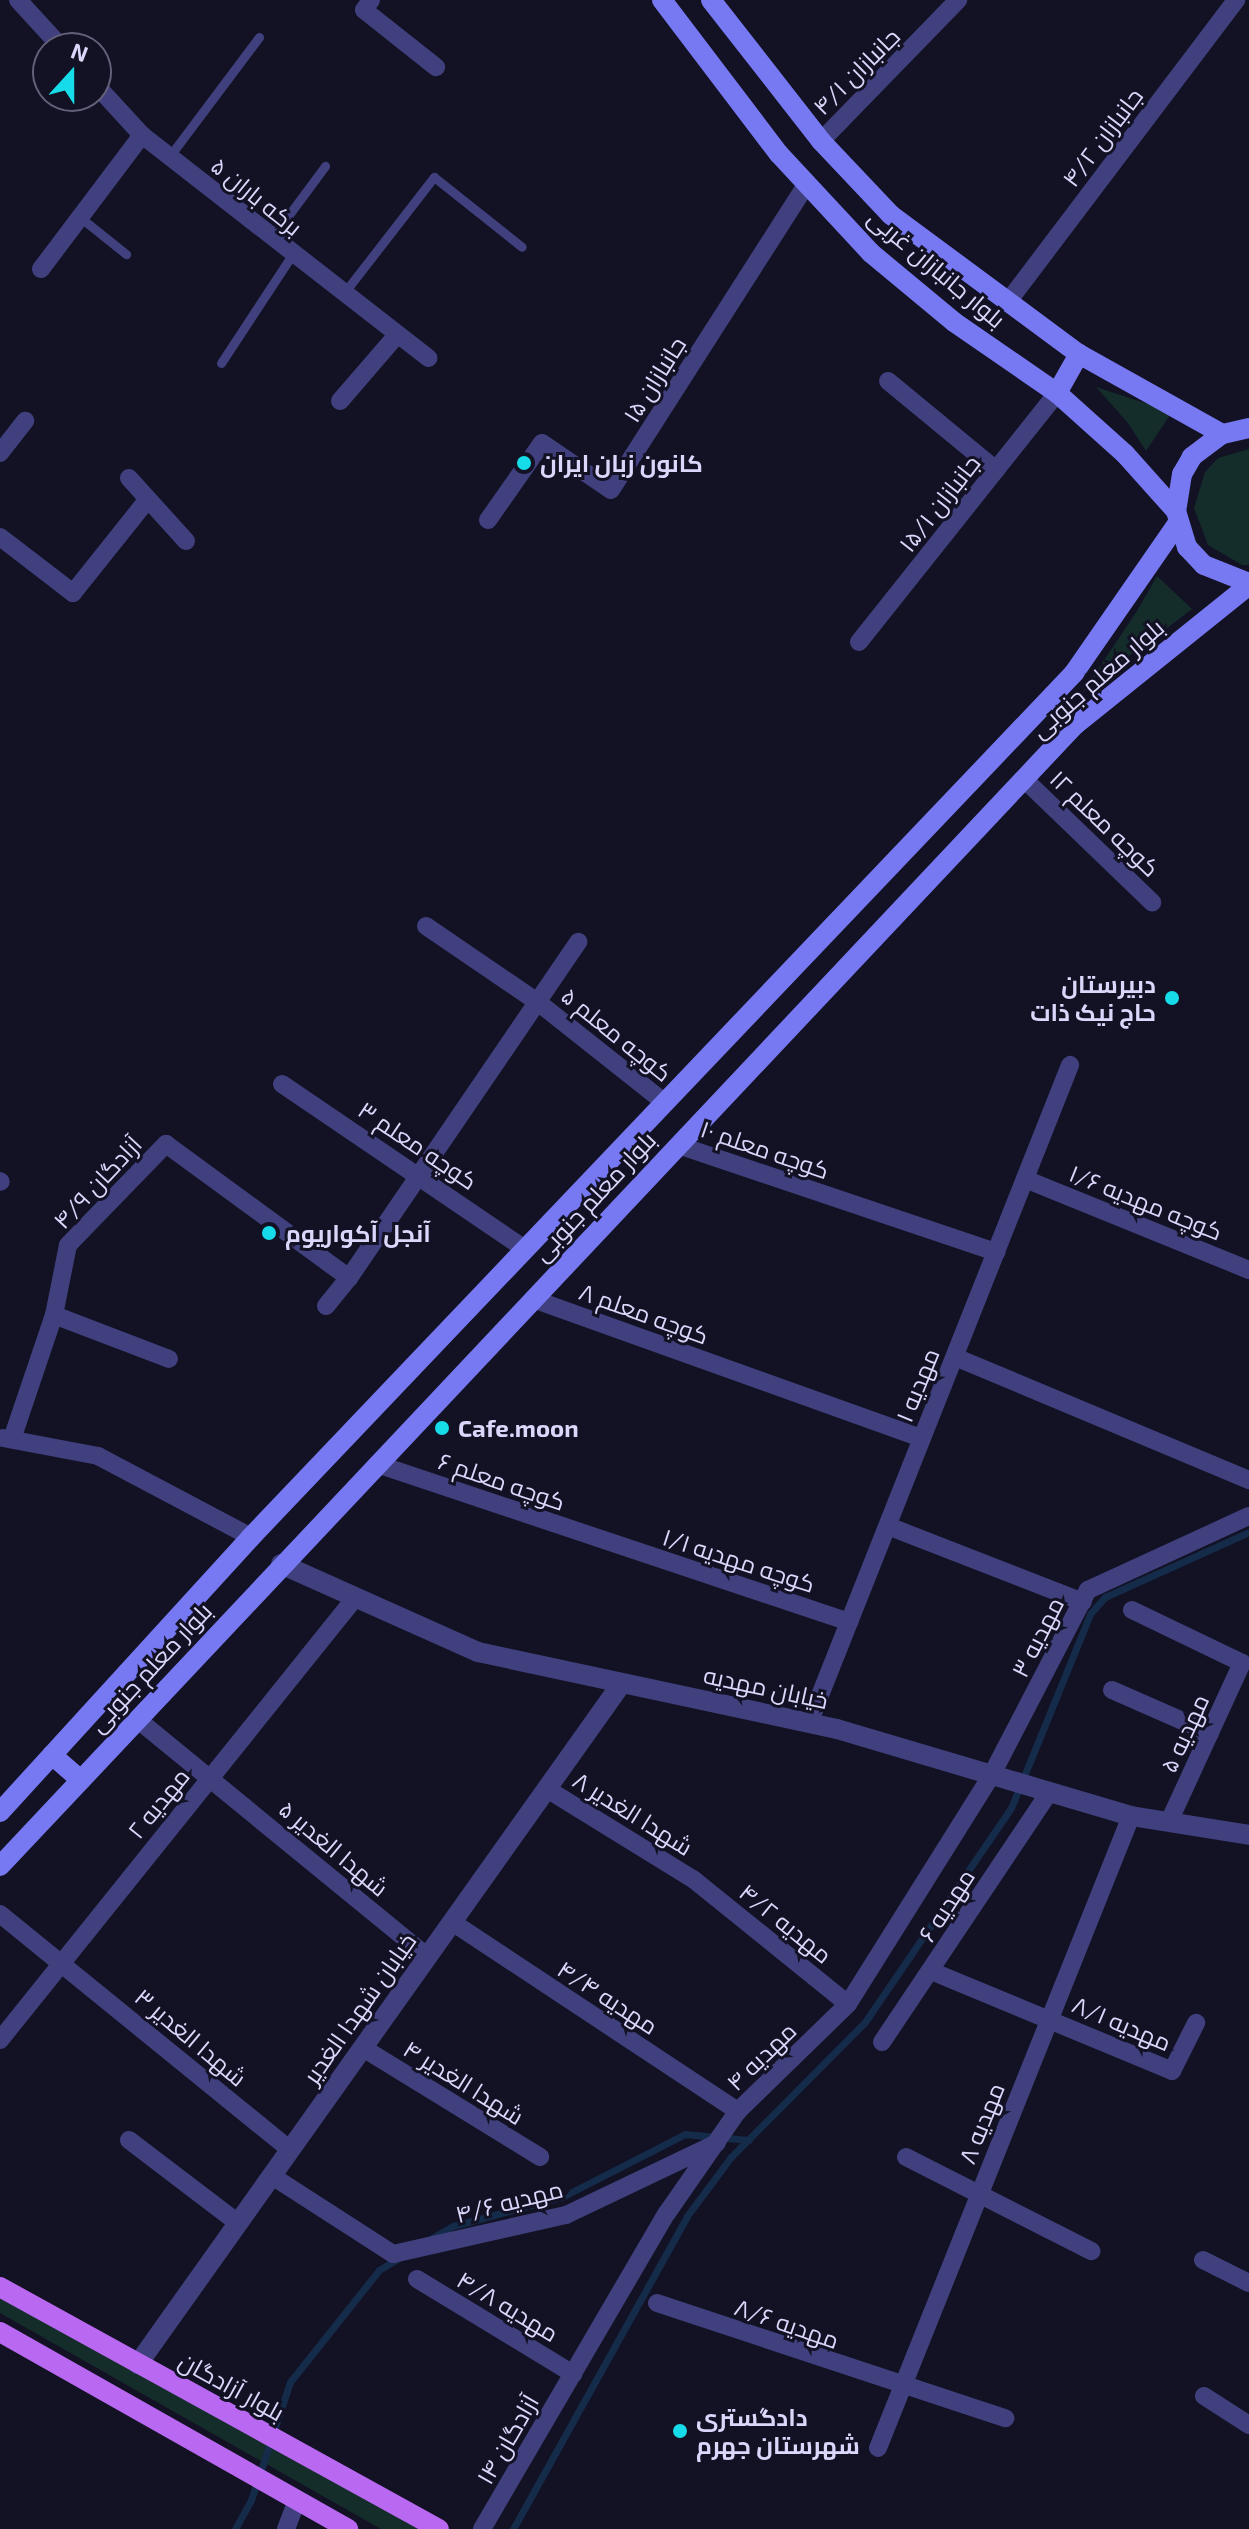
<!DOCTYPE html>
<html>
<head>
<meta charset="utf-8">
<style>
	body { margin:0 }
	#map { position:relative; width:1249px; height:2529px; overflow:hidden; background:#131124; font-family:"Exo 2",Cairo,sans-serif }
	div>[style] { position:absolute }
	[style*='--x'] { left:calc(var(--x)*1px); top:calc(var(--y)*1px); width:calc(var(--w)*1px); rotate:calc(var(--a)*1deg) }
	.green>* { inset:0; background:#142d2b }
	.stream>* { height:7px; margin:-3.5px; padding:0 3.5px; transform-origin:3.5px; border-radius:3.5px; background:#152b4a }
	.service>* { height:9px; margin:-4.5px; padding:0 4.5px; transform-origin:4.5px; border-radius:4.5px; background:#40407e }
	.minor>* { height:18px; margin:-9px; padding:0 9px; transform-origin:9px; border-radius:9px; background:#40407e }
	.tertiary>* { height:20px; margin:-10px; padding:0 10px; transform-origin:10px; border-radius:10px; background:#40407e }
	.secondary>* { height:20px; margin:-10px; padding:0 10px; transform-origin:10px; border-radius:10px; background:#7779f2 }
	.primary>* { height:20px; margin:-10px; padding:0 10px; transform-origin:10px; border-radius:10px; background:#b969f1 }
	.dots>* { width:22px; height:22px; translate:-50% -50%; box-sizing:border-box; border:4px solid #131124; border-radius:50% }
	span { translate:-50% -50%; white-space:nowrap; text-align:center; line-height:1.15; -webkit-text-stroke:6px #131124; paint-order:stroke }
	.street-label { font-size:24px; color:#dad7fb }
	.poi-label { font-size:24px; color:#dad7fb; font-weight:700 }
	.left { translate:0 -50%; text-align:left }
	.right { translate:-100% -50%; text-align:right }
	.north { position:absolute; left:32px; top:32px; width:80px; height:80px; box-sizing:border-box; background:#131124; border:2px solid #63607a; border-radius:50%; rotate:21deg; font-size:22px; font-weight:700; line-height:32px; text-align:center; color:#dad7fb }
	.north::after { content:''; display:block; margin:auto; width:28px; height:36px; background:#16dce9; clip-path:polygon(50% 0,100% 100%,50% 72%,0 100%) }
</style>
</head>
<body>
<div id="map">
	<div class="green">
		<div style="clip-path:polygon(1096px 387px,1172px 412px,1146px 451px,1128px 423px)"></div>
		<div style="clip-path:polygon(1249px 449px,1249px 565px,1242px 565px,1208px 545px,1194px 508px,1205px 472px,1218px 458px)"></div>
		<div style="clip-path:polygon(1157px 576px,1192px 609px,1082px 693px,1137px 611px)"></div>
		<div style="clip-path:polygon(0 2294px,423px 2529px,381px 2529px,0 2313px)"></div>
	</div>
	<div class="stream">
		<div style="--x:432;--y:2238;--w:24;--a:-30"></div>
		<div style="--x:453;--y:2226;--w:113;--a:-14.9"></div>
		<div style="--x:562;--y:2197;--w:138;--a:-27.1"></div>
		<div style="--x:685;--y:2134;--w:64;--a:5.4"></div>
		<div style="--x:235;--y:2529;--w:33;--a:-61"></div>
		<div style="--x:251;--y:2500;--w:124;--a:-71.7"></div>
		<div style="--x:290;--y:2382;--w:143;--a:-51.5"></div>
		<div style="--x:379;--y:2270;--w:21;--a:-31"></div>
		<div style="--x:513;--y:2529;--w:358;--a:-60.9"></div>
		<div style="--x:687;--y:2216;--w:74;--a:-53.3"></div>
		<div style="--x:731;--y:2157;--w:190;--a:-45.2"></div>
		<div style="--x:865;--y:2022;--w:259;--a:-55.7"></div>
		<div style="--x:1011;--y:1808;--w:209;--a:-67.8"></div>
		<div style="--x:1090;--y:1614;--w:23;--a:-49"></div>
		<div style="--x:1105;--y:1597;--w:158;--a:-24.3"></div>
	</div>
	<div class="service">
		<div style="--x:169;--y:157;--w:150;--a:-53.1"></div>
		<div style="--x:81;--y:218;--w:58;--a:38.7"></div>
		<div style="--x:271;--y:239;--w:91;--a:-53.5"></div>
		<div style="--x:344;--y:293;--w:147;--a:-52.2"></div>
		<div style="--x:434;--y:177;--w:112;--a:38.5"></div>
		<div style="--x:221;--y:363;--w:129;--a:-56.7"></div>
	</div>
	<div class="minor">
		<div style="--x:18;--y:0;--w:65;--a:47.5"></div>
		<div style="--x:371;--y:0;--w:12;--a:125"></div>
		<div style="--x:364;--y:10;--w:92;--a:38.4"></div>
		<div style="--x:96;--y:85;--w:68;--a:47.4"></div>
		<div style="--x:142;--y:135;--w:363;--a:37.9"></div>
		<div style="--x:821;--y:141;--w:197;--a:-45.8"></div>
		<div style="--x:41;--y:269;--w:168;--a:-53"></div>
		<div style="--x:1007;--y:303;--w:380;--a:-52.9"></div>
		<div style="--x:888;--y:381;--w:140;--a:39.5"></div>
		<div style="--x:340;--y:401;--w:87;--a:-49.2"></div>
		<div style="--x:0;--y:453;--w:41;--a:-52"></div>
		<div style="--x:129;--y:478;--w:85;--a:47.9"></div>
		<div style="--x:488;--y:520;--w:94;--a:-55"></div>
		<div style="--x:542;--y:443;--w:83;--a:34.3"></div>
		<div style="--x:611;--y:490;--w:364;--a:-57.4"></div>
		<div style="--x:0;--y:537;--w:92;--a:37.5"></div>
		<div style="--x:73;--y:593;--w:120;--a:-51.4"></div>
		<div style="--x:859;--y:642;--w:318;--a:-51.5"></div>
		<div style="--x:1024;--y:779;--w:178;--a:43.9"></div>
		<div style="--x:426;--y:926;--w:137;--a:34.3"></div>
		<div style="--x:539;--y:1003;--w:161;--a:38.4"></div>
		<div style="--x:282;--y:1084;--w:294;--a:34.2"></div>
		<div style="--x:678;--y:1145;--w:336;--a:18.6"></div>
		<div style="--x:1025;--y:1179;--w:242;--a:22.1"></div>
		<div style="--x:0;--y:1181;--w:1;--a:45"></div>
		<div style="--x:533;--y:1299;--w:413;--a:19.7"></div>
		<div style="--x:326;--y:1306;--w:36;--a:-51"></div>
		<div style="--x:54;--y:1315;--w:123;--a:20.9"></div>
		<div style="--x:955;--y:1357;--w:319;--a:22.7"></div>
		<div style="--x:3;--y:1438;--w:97;--a:10.7"></div>
		<div style="--x:98;--y:1456;--w:173;--a:27.9"></div>
		<div style="--x:12;--y:1439;--w:131;--a:-71.3"></div>
		<div style="--x:54;--y:1315;--w:71;--a:-78.7"></div>
		<div style="--x:68;--y:1245;--w:141;--a:-45.9"></div>
		<div style="--x:166;--y:1144;--w:227;--a:36.2"></div>
		<div style="--x:349;--y:1278;--w:407;--a:-55.7"></div>
		<div style="--x:377;--y:1464;--w:498;--a:18.5"></div>
		<div style="--x:888;--y:1526;--w:209;--a:21.3"></div>
		<div style="--x:1132;--y:1610;--w:122;--a:25.7"></div>
		<div style="--x:1242;--y:1663;--w:175;--a:114.7"></div>
		<div style="--x:1112;--y:1690;--w:107;--a:23.7"></div>
		<div style="--x:137;--y:1719;--w:376;--a:39.3"></div>
		<div style="--x:809;--y:1723;--w:708;--a:-68.36"></div>
		<div style="--x:547;--y:1789;--w:172;--a:31.7"></div>
		<div style="--x:693;--y:1879;--w:199;--a:38.9"></div>
		<div style="--x:0;--y:1914;--w:374;--a:39.1"></div>
		<div style="--x:452;--y:1922;--w:343;--a:33.5"></div>
		<div style="--x:931;--y:1971;--w:261;--a:22.5"></div>
		<div style="--x:1172;--y:2071;--w:54;--a:-63.4"></div>
		<div style="--x:0;--y:2040;--w:567;--a:-51.23"></div>
		<div style="--x:882;--y:2042;--w:300;--a:-56.2"></div>
		<div style="--x:363;--y:2048;--w:208;--a:31.6"></div>
		<div style="--x:129;--y:2140;--w:137;--a:37.3"></div>
		<div style="--x:906;--y:2157;--w:208;--a:26.9"></div>
		<div style="--x:272;--y:2176;--w:144;--a:32.8"></div>
		<div style="--x:393;--y:2254;--w:177;--a:-12.7"></div>
		<div style="--x:566;--y:2215;--w:167;--a:-25.5"></div>
		<div style="--x:1203;--y:2260;--w:51;--a:26.6"></div>
		<div style="--x:417;--y:2279;--w:183;--a:31.3"></div>
		<div style="--x:657;--y:2303;--w:367;--a:18.3"></div>
		<div style="--x:1204;--y:2396;--w:54;--a:32.8"></div>
		<div style="--x:878;--y:2448;--w:681;--a:-68.18"></div>
		<div style="--x:286;--y:2529;--w:31;--a:-69"></div>
		<div style="--x:482;--y:2529;--w:366;--a:-59.7"></div>
		<div style="--x:667;--y:2213;--w:124;--a:-55.2"></div>
		<div style="--x:738;--y:2111;--w:153;--a:-44.2"></div>
		<div style="--x:848;--y:2004;--w:267;--a:-57.9"></div>
		<div style="--x:990;--y:1778;--w:212;--a:-62.5"></div>
		<div style="--x:1088;--y:1590;--w:177;--a:-24.7"></div>
	</div>
	<div class="tertiary">
		<div style="--x:281;--y:1564;--w:216;--a:24.1"></div>
		<div style="--x:478;--y:1652;--w:367;--a:12.1"></div>
		<div style="--x:837;--y:1729;--w:307;--a:16.5"></div>
		<div style="--x:1131;--y:1816;--w:120;--a:9.1"></div>
		<div style="--x:138;--y:2364;--w:835;--a:-54.6"></div>
	</div>
	<div class="secondary">
		<div style="--x:662;--y:0;--w:193;--a:52.8"></div>
		<div style="--x:779;--y:154;--w:135;--a:47.1"></div>
		<div style="--x:871;--y:253;--w:108;--a:39.7"></div>
		<div style="--x:954;--y:322;--w:125;--a:34.6"></div>
		<div style="--x:1057;--y:393;--w:91;--a:41.9"></div>
		<div style="--x:1125;--y:454;--w:76;--a:48.2"></div>
		<div style="--x:711;--y:0;--w:179;--a:52"></div>
		<div style="--x:821;--y:141;--w:102;--a:46.6"></div>
		<div style="--x:891;--y:215;--w:234;--a:36.5"></div>
		<div style="--x:1079;--y:354;--w:164;--a:29.2"></div>
		<div style="--x:1057;--y:393;--w:45;--a:-60.6"></div>
		<div style="--x:1249;--y:428;--w:28;--a:167"></div>
		<div style="--x:1222;--y:434;--w:38;--a:143"></div>
		<div style="--x:1192;--y:457;--w:20;--a:120"></div>
		<div style="--x:1182;--y:474;--w:37;--a:99"></div>
		<div style="--x:1176;--y:511;--w:38;--a:73"></div>
		<div style="--x:1187;--y:547;--w:25;--a:47"></div>
		<div style="--x:1204;--y:565;--w:48;--a:21.8"></div>
		<div style="--x:52;--y:1755;--w:38;--a:41"></div>
		<div style="--x:0;--y:1812;--w:372;--a:-47.6"></div>
		<div style="--x:251;--y:1537;--w:1193;--a:-46.39"></div>
		<div style="--x:1074;--y:673;--w:181;--a:-55.3"></div>
		<div style="--x:0;--y:1866;--w:1568;--a:-46.71"></div>
		<div style="--x:1075;--y:725;--w:223;--a:-38.8"></div>
	</div>
	<div class="primary">
		<div style="--x:0;--y:2287;--w:501;--a:28.87"></div>
		<div style="--x:0;--y:2332;--w:400;--a:29.5"></div>
	</div>
	<div class="dots">
		<div style="left:524px;top:463px;background:#16dce9"></div>
		<div style="left:1172px;top:998px;background:#16dce9"></div>
		<div style="left:269px;top:1233px;background:#16dce9"></div>
		<div style="left:442px;top:1428px;background:#16dce9"></div>
		<div style="left:680px;top:2431px;background:#16dce9"></div>
	</div>
	<div class="street-label">
		<span style="left:856px;top:71px;rotate:-45deg">جانبازان ۴/۱</span>
		<span style="left:1102px;top:137px;rotate:-53deg">جانبازان ۴/۲</span>
		<span style="left:257px;top:196px;rotate:39deg">برکه باران ۵</span>
		<span style="left:937px;top:268px;rotate:40deg">بلوار جانبازان غربی</span>
		<span style="left:654px;top:379px;rotate:-58deg">جانبازان ۱۵</span>
		<span style="left:939px;top:503px;rotate:-52deg">جانبازان ۱۵/۱</span>
		<span style="left:1097px;top:678px;rotate:-41deg">بلوار معلم جنوبی</span>
		<span style="left:1105px;top:823px;rotate:44deg">کوچه معلم ۱۲</span>
		<span style="left:617px;top:1034px;rotate:39deg">کوچه معلم ۵</span>
		<span style="left:418px;top:1145px;rotate:34deg">کوچه معلم ۳</span>
		<span style="left:765px;top:1149px;rotate:19deg">کوچه معلم ۱۰</span>
		<span style="left:97px;top:1182px;rotate:-47deg">آزادگان ۴/۹</span>
		<span style="left:594px;top:1196px;rotate:-47deg">بلوار معلم جنوبی</span>
		<span style="left:1146px;top:1202px;rotate:22deg">کوچه مهدیه ۱/۶</span>
		<span style="left:644px;top:1313px;rotate:20deg">کوچه معلم ۸</span>
		<span style="left:917px;top:1385px;rotate:-68deg">مهدیه ۱</span>
		<span style="left:502px;top:1481px;rotate:19deg">کوچه معلم ۶</span>
		<span style="left:739px;top:1560px;rotate:18deg">کوچه مهدیه ۱/۱</span>
		<span style="left:1037px;top:1637px;rotate:-63deg">مهدیه ۳</span>
		<span style="left:150px;top:1667px;rotate:-47deg">بلوار معلم جنوبی</span>
		<span style="left:766px;top:1687px;rotate:12deg">خیابان مهدیه</span>
		<span style="left:1184px;top:1733px;rotate:-65deg">مهدیه ۵</span>
		<span style="left:158px;top:1803px;rotate:-51deg">مهدیه ۲</span>
		<span style="left:633px;top:1813px;rotate:32deg">شهدا الغدیر ۸</span>
		<span style="left:334px;top:1848px;rotate:40deg">شهدا الغدیر ۵</span>
		<span style="left:946px;top:1905px;rotate:-57deg">مهدیه ۶</span>
		<span style="left:786px;top:1923px;rotate:39deg">مهدیه ۴/۲</span>
		<span style="left:608px;top:1997px;rotate:33deg">مهدیه ۴/۴</span>
		<span style="left:359px;top:2008px;rotate:-55deg">خیابان شهدا الغدیر</span>
		<span style="left:1122px;top:2023px;rotate:23deg">مهدیه ۸/۱</span>
		<span style="left:191px;top:2037px;rotate:40deg">شهدا الغدیر ۳</span>
		<span style="left:761px;top:2056px;rotate:-44deg">مهدیه ۴</span>
		<span style="left:464px;top:2082px;rotate:32deg">شهدا الغدیر ۴</span>
		<span style="left:981px;top:2123px;rotate:-68deg">مهدیه ۸</span>
		<span style="left:509px;top:2201px;rotate:-14deg">مهدیه ۴/۶</span>
		<span style="left:508px;top:2306px;rotate:31deg">مهدیه ۴/۸</span>
		<span style="left:787px;top:2323px;rotate:19deg">مهدیه ۸/۶</span>
		<span style="left:232px;top:2386px;rotate:29deg">بلوار آزادگان</span>
		<span style="left:507px;top:2439px;rotate:-60deg">آزادگان ۱۴</span>
	</div>
	<div class="poi-label">
		<span class="left" style="left:540px;top:463px">کانون زبان ایران</span>
		<span class="right" style="left:1156px;top:998px">دبیرستان<br>حاج نیک ذات</span>
		<span class="left" style="left:285px;top:1233px">آنجل آکواریوم</span>
		<span class="left" style="left:458px;top:1428px">Cafe.moon</span>
		<span class="left" style="left:696px;top:2431px">دادگستری<br>شهرستان جهرم</span>
	</div>
	<div class="north">N</div>
</div>
</body>
</html>
